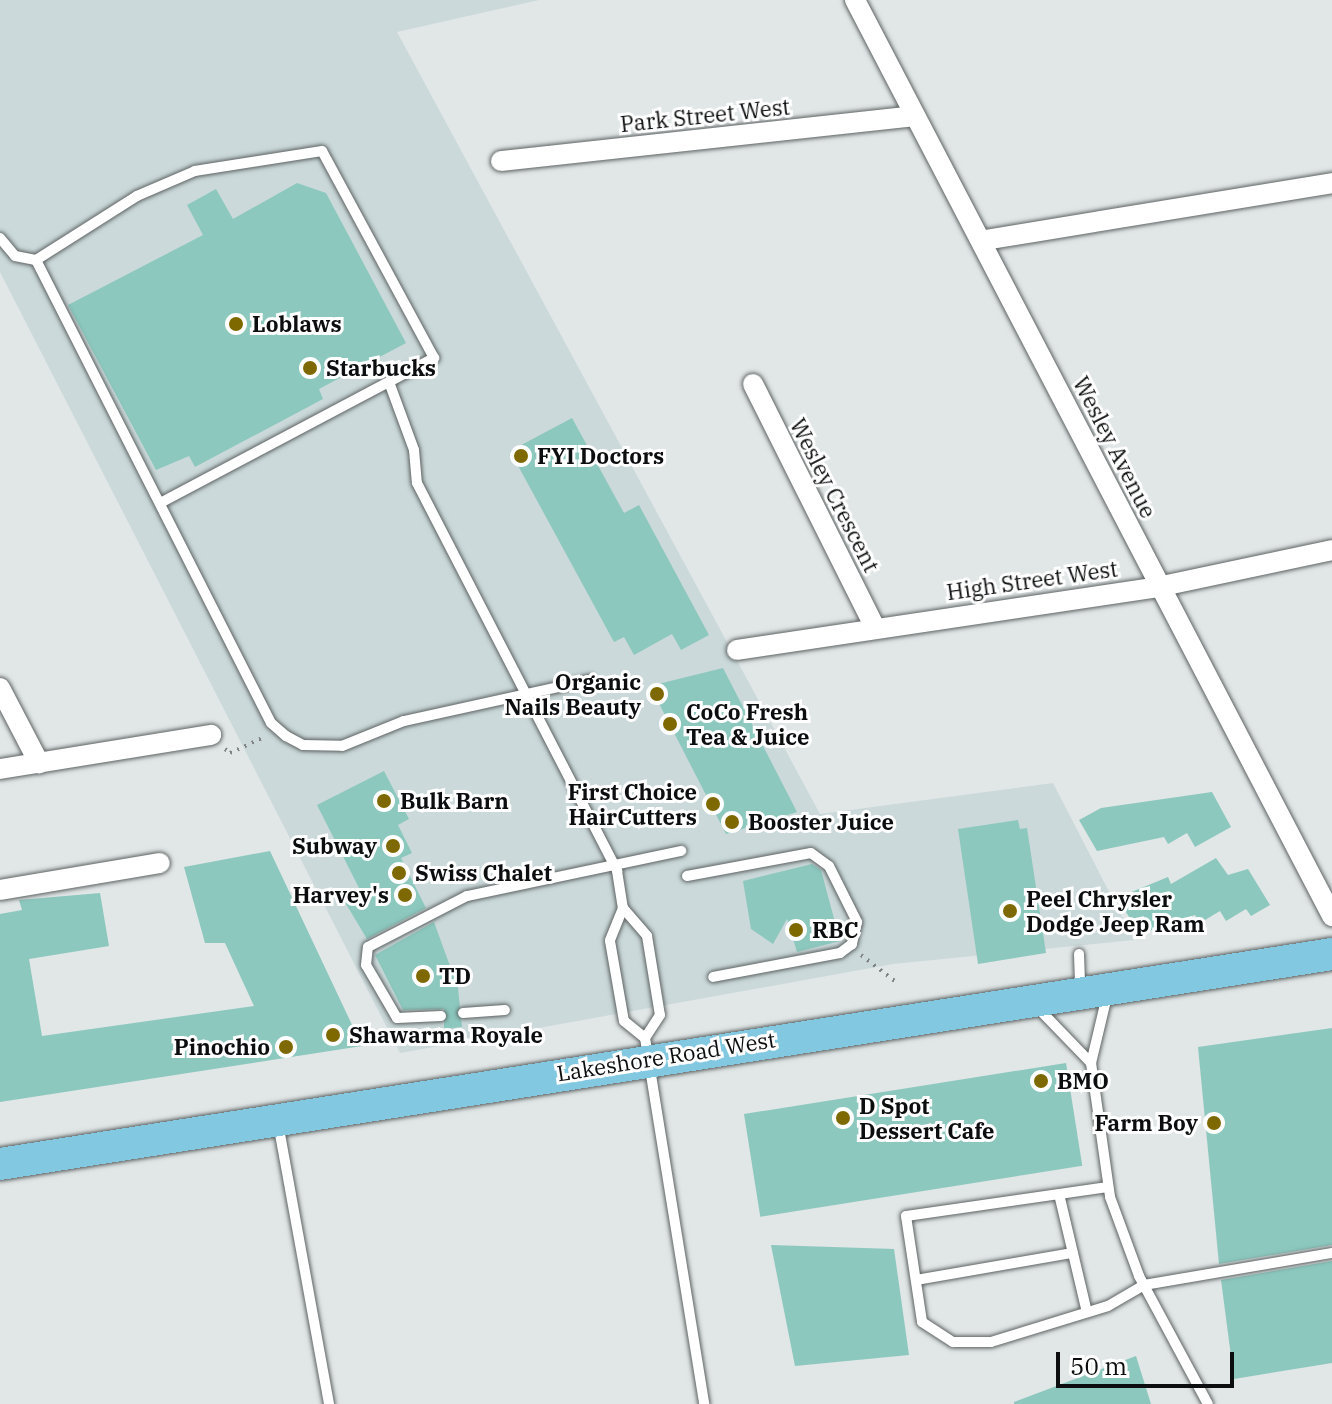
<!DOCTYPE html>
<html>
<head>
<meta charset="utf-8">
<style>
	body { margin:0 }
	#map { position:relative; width:1332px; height:1404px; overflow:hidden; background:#e1e6e7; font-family:"IBM Plex Serif",serif }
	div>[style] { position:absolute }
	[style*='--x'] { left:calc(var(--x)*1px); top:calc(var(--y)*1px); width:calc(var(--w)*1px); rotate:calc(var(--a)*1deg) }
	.built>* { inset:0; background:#cbd9da }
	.building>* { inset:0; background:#8cc8be; transform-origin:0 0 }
	.path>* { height:4px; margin-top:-2px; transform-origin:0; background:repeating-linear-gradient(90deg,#808384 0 2px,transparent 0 8px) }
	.roads { filter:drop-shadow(0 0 2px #5e6363) drop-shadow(0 0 2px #5e6363) }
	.service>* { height:10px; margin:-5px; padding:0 5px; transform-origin:5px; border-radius:5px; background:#fff }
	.minor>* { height:20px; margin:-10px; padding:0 10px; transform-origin:10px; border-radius:10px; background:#fff }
	.primary>* { height:32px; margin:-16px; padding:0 16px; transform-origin:16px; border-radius:16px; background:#82c8e1 }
	.dots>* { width:22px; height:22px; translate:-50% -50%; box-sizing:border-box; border:4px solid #fff; border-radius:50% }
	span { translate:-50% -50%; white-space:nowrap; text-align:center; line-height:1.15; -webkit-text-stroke:6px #fff; paint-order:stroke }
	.street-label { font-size:22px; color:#0c0d0e }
	.poi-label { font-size:22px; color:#0c0d0e; font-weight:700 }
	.left { translate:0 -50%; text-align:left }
	.right { translate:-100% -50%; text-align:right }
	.scale { position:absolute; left:1056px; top:1352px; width:178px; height:36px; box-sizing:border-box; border:4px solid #0c0d0e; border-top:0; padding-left:10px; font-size:24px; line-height:28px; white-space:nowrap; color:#0c0d0e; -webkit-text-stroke:6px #fff; paint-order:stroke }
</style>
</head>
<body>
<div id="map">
	<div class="built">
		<div style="clip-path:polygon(0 0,539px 0,397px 32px,820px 814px,1053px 783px,1134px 940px,893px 964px,400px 1053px,0 272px)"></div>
	</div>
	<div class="building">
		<div style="clip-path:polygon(297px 183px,326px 193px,406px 343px,319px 389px,323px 399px,195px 467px,189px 456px,156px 470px,68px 305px,203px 235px,187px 205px,216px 189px,233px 219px)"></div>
		<div style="clip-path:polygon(572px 418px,624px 513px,639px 505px,709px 635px,681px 650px,672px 634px,634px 655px,624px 637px,614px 642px,510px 451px)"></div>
		<div style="clip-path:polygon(723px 668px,797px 812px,726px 834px,650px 686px)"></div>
		<div style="clip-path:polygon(384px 771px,409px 819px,398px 825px,412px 853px,401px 858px,426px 908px,367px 939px,343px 899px,360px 890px,317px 805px)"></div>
		<div style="clip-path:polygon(1212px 792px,1231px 827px,1195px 847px,1187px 833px,1168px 844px,1164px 837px,1097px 851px,1079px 820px,1101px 808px)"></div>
		<div style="clip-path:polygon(1018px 820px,1020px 829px,1027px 828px,1046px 953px,978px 964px,958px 829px)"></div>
		<div style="clip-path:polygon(270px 851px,362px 1046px,0 1102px,0 914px,22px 910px,19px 900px,100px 893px,109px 946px,29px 959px,42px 1036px,254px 1006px,225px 943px,205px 943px,184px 867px)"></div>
		<div style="clip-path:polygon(1216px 858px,1228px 875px,1248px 869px,1270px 905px,1251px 916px,1246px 909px,1226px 921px,1220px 911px,1200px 923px,1195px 915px,1140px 934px,1117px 898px,1168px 877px,1171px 884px)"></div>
		<div style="clip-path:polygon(812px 864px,821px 870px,840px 941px,797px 952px,787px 919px,773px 944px,751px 929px,743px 881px)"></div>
		<div style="clip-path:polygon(434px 922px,458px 988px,462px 1027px,444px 1029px,444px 1009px,403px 1010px,375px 955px)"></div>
		<div style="clip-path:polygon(1332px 1028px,1332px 1245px,1219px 1264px,1198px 1047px)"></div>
		<div style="left:1066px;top:1063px;width:104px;height:326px;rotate:81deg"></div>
		<div style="clip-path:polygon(771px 1245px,894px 1249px,909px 1355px,795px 1366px)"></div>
		<div style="clip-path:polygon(1332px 1261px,1332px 1363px,1234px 1379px,1221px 1280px)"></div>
		<div style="clip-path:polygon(1136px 1356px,1151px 1404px,1014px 1404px,1014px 1402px)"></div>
	</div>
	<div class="path">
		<div style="--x:225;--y:749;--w:6;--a:39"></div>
		<div style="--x:230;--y:753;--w:35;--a:-25"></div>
		<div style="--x:861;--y:955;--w:44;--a:37.6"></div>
	</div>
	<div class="roads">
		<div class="service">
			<div style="--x:0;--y:238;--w:23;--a:50"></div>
			<div style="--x:15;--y:256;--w:21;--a:11"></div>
			<div style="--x:389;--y:382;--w:72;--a:69.8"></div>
			<div style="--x:414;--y:450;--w:33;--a:85"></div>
			<div style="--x:417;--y:483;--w:437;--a:62.7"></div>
			<div style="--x:617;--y:871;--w:37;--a:81"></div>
			<div style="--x:623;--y:908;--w:35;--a:112"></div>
			<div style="--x:610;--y:941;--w:81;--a:80.1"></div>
			<div style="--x:624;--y:1021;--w:27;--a:39"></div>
			<div style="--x:645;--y:1038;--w:371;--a:80.8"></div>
			<div style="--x:162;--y:502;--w:308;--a:-27.9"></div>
			<div style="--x:434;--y:358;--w:235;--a:-118.4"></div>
			<div style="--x:322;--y:151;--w:129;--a:171.1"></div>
			<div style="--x:195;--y:171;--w:63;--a:156.7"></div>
			<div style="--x:137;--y:196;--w:120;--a:147.6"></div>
			<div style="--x:36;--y:260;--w:519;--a:63.09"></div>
			<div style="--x:271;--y:723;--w:20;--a:41"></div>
			<div style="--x:286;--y:736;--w:19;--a:28"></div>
			<div style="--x:303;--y:745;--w:39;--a:1"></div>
			<div style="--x:342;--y:746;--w:67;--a:-22"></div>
			<div style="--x:404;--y:721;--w:191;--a:-12.4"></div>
			<div style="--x:687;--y:876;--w:126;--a:-10.5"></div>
			<div style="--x:811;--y:853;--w:22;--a:36"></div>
			<div style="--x:829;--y:866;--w:63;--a:63.4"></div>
			<div style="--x:857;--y:922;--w:23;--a:103"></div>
			<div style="--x:852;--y:944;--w:15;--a:143"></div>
			<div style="--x:840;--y:953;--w:129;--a:169.3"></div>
			<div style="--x:623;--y:908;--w:37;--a:49"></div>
			<div style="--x:647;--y:936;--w:80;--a:80.7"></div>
			<div style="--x:660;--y:1015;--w:27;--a:123"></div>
			<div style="--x:1079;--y:954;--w:34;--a:88"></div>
			<div style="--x:1107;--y:996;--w:69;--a:103.4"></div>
			<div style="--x:1091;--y:1063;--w:135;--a:81.9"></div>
			<div style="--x:1110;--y:1197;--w:84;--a:69.8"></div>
			<div style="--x:1139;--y:1276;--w:145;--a:61.7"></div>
			<div style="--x:1037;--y:1007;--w:78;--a:46"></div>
			<div style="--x:463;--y:1013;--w:42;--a:-4.1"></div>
			<div style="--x:441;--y:1016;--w:44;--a:177.4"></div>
			<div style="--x:397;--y:1018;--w:61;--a:-120.3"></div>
			<div style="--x:366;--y:965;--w:18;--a:-84"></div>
			<div style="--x:368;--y:947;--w:111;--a:-27.3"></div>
			<div style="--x:467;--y:896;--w:219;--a:-11.9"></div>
			<div style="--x:278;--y:1123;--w:286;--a:79.7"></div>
			<div style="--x:1108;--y:1187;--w:204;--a:171.8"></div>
			<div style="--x:906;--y:1216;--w:107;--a:81.4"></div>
			<div style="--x:922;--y:1322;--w:37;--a:33"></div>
			<div style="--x:953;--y:1342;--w:38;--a:0"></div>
			<div style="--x:991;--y:1342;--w:122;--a:-17.1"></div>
			<div style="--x:1108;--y:1306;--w:42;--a:-30.3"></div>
			<div style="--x:1144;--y:1285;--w:191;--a:-9.7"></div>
			<div style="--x:1059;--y:1194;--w:121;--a:76.7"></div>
			<div style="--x:916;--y:1280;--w:159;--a:-9.8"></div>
		</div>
		<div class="minor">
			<div style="--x:855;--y:0;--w:1033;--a:62.49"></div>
			<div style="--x:501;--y:161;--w:416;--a:-6.2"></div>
			<div style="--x:985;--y:240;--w:352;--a:-9.3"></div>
			<div style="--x:753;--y:384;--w:271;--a:63.4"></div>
			<div style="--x:737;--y:650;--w:426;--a:-8.5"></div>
			<div style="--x:1158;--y:587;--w:178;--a:-12"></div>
			<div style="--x:0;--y:688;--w:85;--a:62.5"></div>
			<div style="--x:0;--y:769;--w:214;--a:-9.2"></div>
			<div style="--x:0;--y:890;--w:162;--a:-9.6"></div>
		</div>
		<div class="primary">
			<div style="--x:0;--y:1164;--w:1348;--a:-8.96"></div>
		</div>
	</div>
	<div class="dots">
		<div style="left:236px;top:324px;background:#7d6900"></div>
		<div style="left:310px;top:368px;background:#7d6900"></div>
		<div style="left:521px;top:456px;background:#7d6900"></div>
		<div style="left:657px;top:694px;background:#7d6900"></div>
		<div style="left:670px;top:724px;background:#7d6900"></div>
		<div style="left:384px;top:801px;background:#7d6900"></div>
		<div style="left:713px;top:804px;background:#7d6900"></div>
		<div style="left:732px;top:822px;background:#7d6900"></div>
		<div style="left:393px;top:846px;background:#7d6900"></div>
		<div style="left:399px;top:873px;background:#7d6900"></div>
		<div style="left:405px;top:895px;background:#7d6900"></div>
		<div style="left:1010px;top:911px;background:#7d6900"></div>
		<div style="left:796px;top:930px;background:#7d6900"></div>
		<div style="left:423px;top:976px;background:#7d6900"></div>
		<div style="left:333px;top:1035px;background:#7d6900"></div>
		<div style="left:286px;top:1047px;background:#7d6900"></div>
		<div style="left:1041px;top:1081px;background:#7d6900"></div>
		<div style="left:843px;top:1118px;background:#7d6900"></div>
		<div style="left:1214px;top:1123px;background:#7d6900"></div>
	</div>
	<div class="street-label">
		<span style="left:705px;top:115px;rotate:-6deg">Park Street West</span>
		<span style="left:1115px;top:447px;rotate:63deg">Wesley Avenue</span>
		<span style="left:835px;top:495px;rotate:63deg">Wesley Crescent</span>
		<span style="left:1032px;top:580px;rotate:-8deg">High Street West</span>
		<span style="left:666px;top:1056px;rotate:-9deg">Lakeshore Road West</span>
	</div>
	<div class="poi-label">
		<span class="left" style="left:252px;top:324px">Loblaws</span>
		<span class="left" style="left:326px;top:368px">Starbucks</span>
		<span class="left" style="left:537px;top:456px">FYI Doctors</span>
		<span class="right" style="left:641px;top:694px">Organic<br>Nails Beauty</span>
		<span class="left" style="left:686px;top:724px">CoCo Fresh<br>Tea &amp; Juice</span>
		<span class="right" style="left:697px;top:804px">First Choice<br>HairCutters</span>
		<span class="left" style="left:400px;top:801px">Bulk Barn</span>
		<span class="left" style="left:748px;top:822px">Booster Juice</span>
		<span class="right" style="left:377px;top:846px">Subway</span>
		<span class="left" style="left:415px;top:873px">Swiss Chalet</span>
		<span class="right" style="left:389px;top:895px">Harvey's</span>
		<span class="left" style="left:1026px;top:911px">Peel Chrysler<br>Dodge Jeep Ram</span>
		<span class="left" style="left:812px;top:930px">RBC</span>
		<span class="left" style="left:439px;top:976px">TD</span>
		<span class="left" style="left:349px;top:1035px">Shawarma Royale</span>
		<span class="right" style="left:270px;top:1047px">Pinochio</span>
		<span class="left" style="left:1057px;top:1081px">BMO</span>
		<span class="left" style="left:859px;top:1118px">D Spot<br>Dessert Cafe</span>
		<span class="right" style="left:1198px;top:1123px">Farm Boy</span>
	</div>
	<div class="scale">50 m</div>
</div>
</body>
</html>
